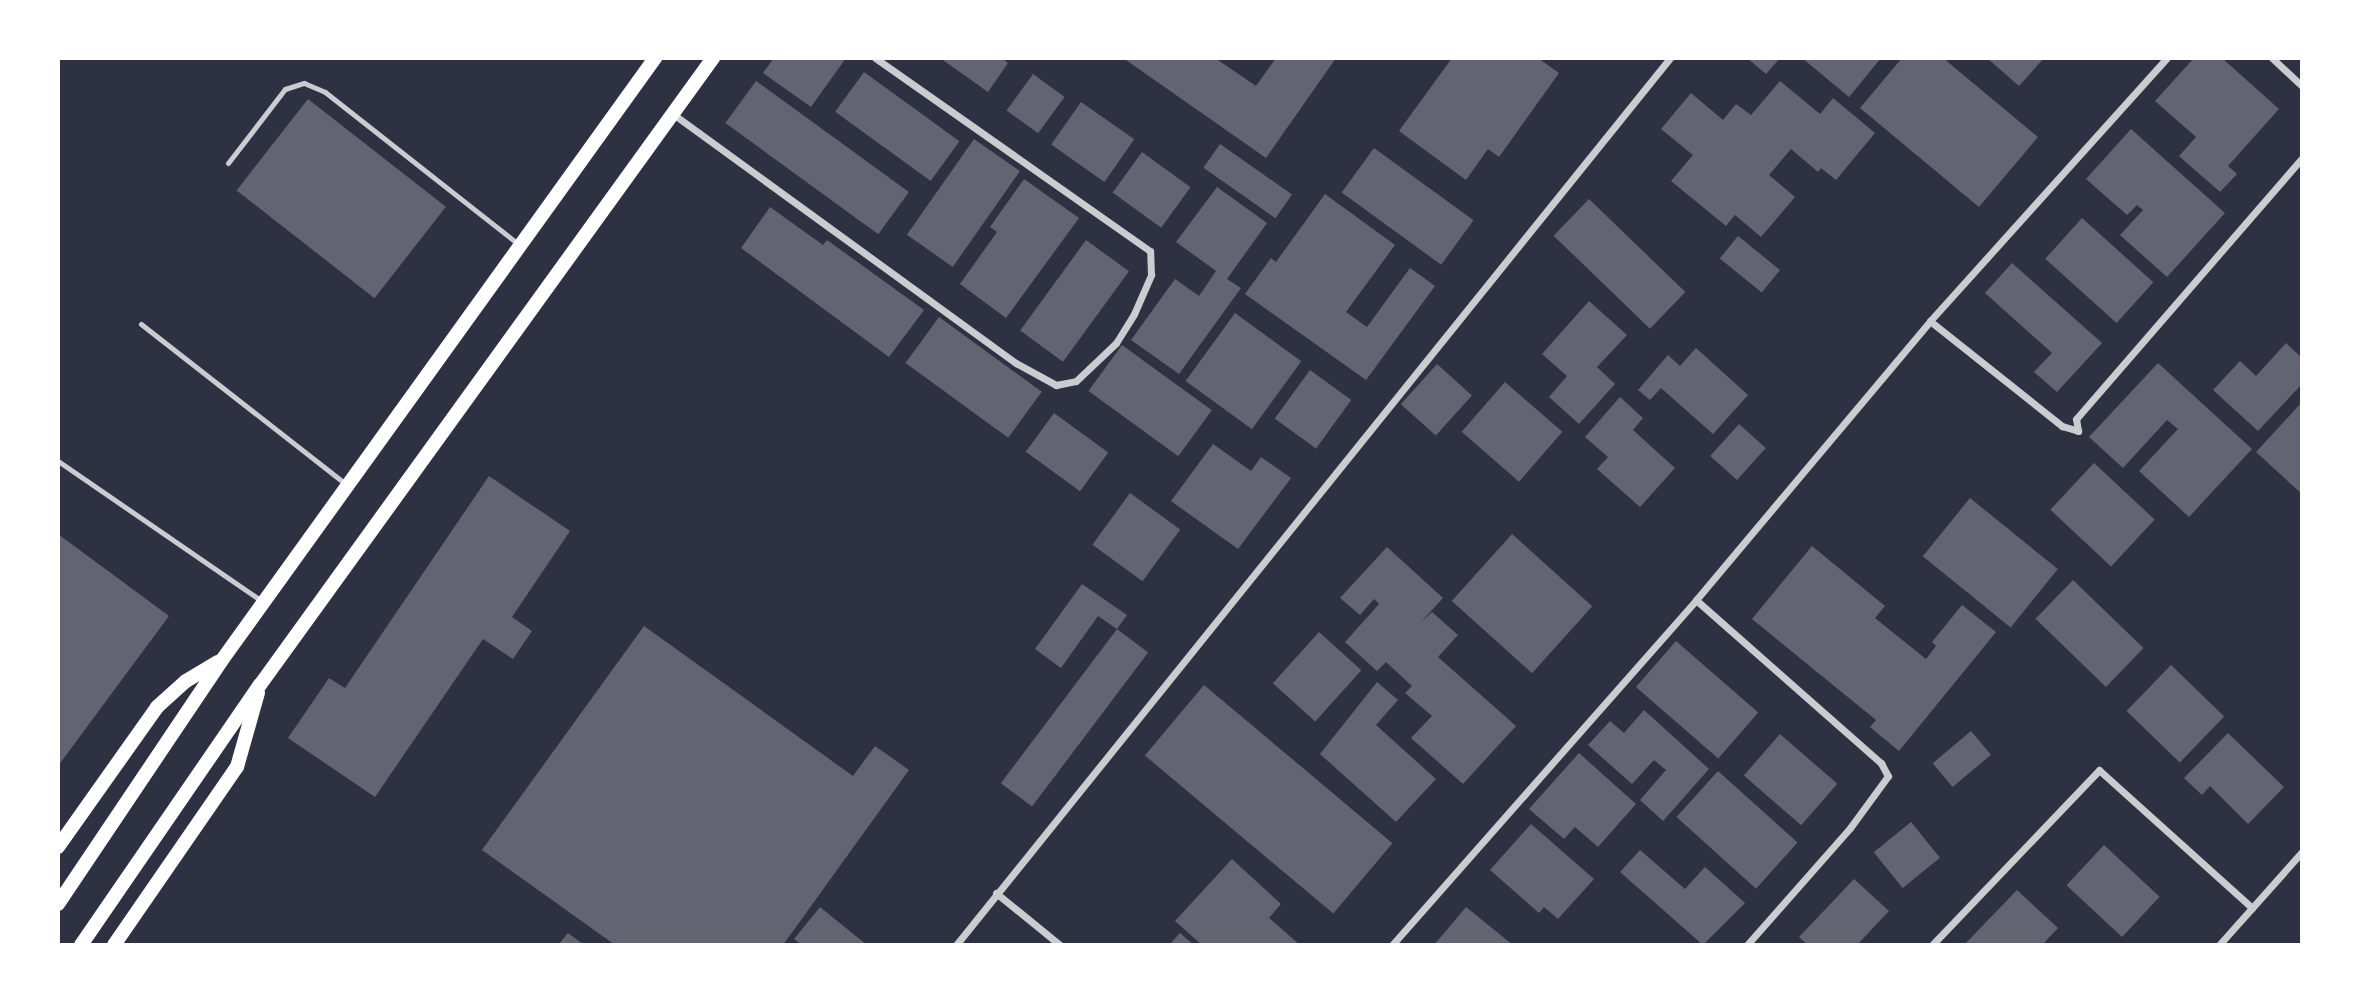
<!DOCTYPE html>
<html>
<head>
<meta charset="utf-8">
<style>
	body { margin:0 }
	#map { position:relative; width:2360px; height:1003px; overflow:hidden; background:#2d3142; font-family:"Open Sans",sans-serif }
	div>[style] { position:absolute }
	[style*='--x'] { left:calc(var(--x)*1px); top:calc(var(--y)*1px); width:calc(var(--w)*1px); rotate:calc(var(--a)*1deg) }
	.building>* { inset:0; background:#626471; transform-origin:0 0 }
	.service>* { height:5px; margin:-2.5px; padding:0 2.5px; transform-origin:2.5px; border-radius:2.5px; background:#caccd0 }
	.minor>* { height:7px; margin:-3.5px; padding:0 3.5px; transform-origin:3.5px; border-radius:3.5px; background:#caccd0 }
	.secondary>* { height:14px; margin:-7px; padding:0 7px; transform-origin:7px; border-radius:7px; background:#fff }
	span { translate:-50% -50%; white-space:nowrap; text-align:center; line-height:1.15; -webkit-text-stroke:6px #fff; paint-order:stroke }
	.frame { position:absolute; inset:0; border:60px solid #fff; pointer-events:none }
</style>
</head>
<body>
<div id="map">
	<div class="building">
		<div style="clip-path:polygon(774px 58px,846px 58px,811px 107px,763px 73px)"></div>
		<div style="clip-path:polygon(940px 58px,1001px 58px,1008px 63px,988px 92px)"></div>
		<div style="clip-path:polygon(1123px 58px,1215px 58px,1256px 86px,1276px 58px,1336px 58px,1266px 158px)"></div>
		<div style="clip-path:polygon(1452px 58px,1538px 58px,1559px 73px,1499px 157px,1488px 149px,1466px 180px,1399px 131px)"></div>
		<div style="clip-path:polygon(1747px 58px,1780px 58px,1766px 74px)"></div>
		<div style="clip-path:polygon(1802px 58px,1881px 58px,1849px 97px)"></div>
		<div style="clip-path:polygon(1902px 58px,1943px 58px,2038px 137px,1979px 207px,1860px 108px)"></div>
		<div style="clip-path:polygon(1987px 58px,2044px 58px,2019px 86px)"></div>
		<div style="clip-path:polygon(2194px 58px,2222px 58px,2279px 109px,2228px 166px,2237px 174px,2220px 192px,2179px 156px,2196px 137px,2155px 101px)"></div>
		<div style="left:864px;top:72px;width:118px;height:49px;rotate:36deg"></div>
		<div style="left:1033px;top:74px;width:39px;height:45px;rotate:36deg"></div>
		<div style="left:756px;top:81px;width:189px;height:52px;rotate:36deg"></div>
		<div style="clip-path:polygon(1780px 81px,1820px 114px,1833px 98px,1875px 133px,1836px 180px,1821px 168px,1818px 172px,1791px 149px,1769px 175px,1795px 197px,1761px 237px,1735px 215px,1726px 226px,1671px 181px,1693px 155px,1661px 129px,1691px 93px,1723px 120px,1736px 104px,1751px 115px)"></div>
		<div style="left:308px;top:99px;width:175px;height:116px;rotate:38deg"></div>
		<div style="left:1081px;top:102px;width:65px;height:52px;rotate:35deg"></div>
		<div style="clip-path:polygon(2131px 129px,2225px 213px,2167px 277px,2120px 235px,2143px 210px,2137px 205px,2127px 215px,2086px 179px)"></div>
		<div style="left:974px;top:139px;width:56px;height:117px;rotate:35deg"></div>
		<div style="left:1220px;top:144px;width:88px;height:29px;rotate:35deg"></div>
		<div style="left:1374px;top:148px;width:123px;height:55px;rotate:36deg"></div>
		<div style="left:1142px;top:152px;width:60px;height:50px;rotate:36deg"></div>
		<div style="clip-path:polygon(1024px 179px,1079px 218px,1006px 318px,960px 284px,997px 232px,990px 227px)"></div>
		<div style="clip-path:polygon(1217px 187px,1267px 223px,1227px 279px,1241px 288px,1179px 374px,1131px 340px,1175px 279px,1199px 296px,1216px 271px,1176px 242px)"></div>
		<div style="clip-path:polygon(1325px 194px,1395px 245px,1346px 312px,1367px 327px,1410px 268px,1435px 286px,1366px 380px,1245px 294px,1271px 258px,1276px 262px)"></div>
		<div style="left:1589px;top:199px;width:134px;height:51px;rotate:44deg"></div>
		<div style="clip-path:polygon(770px 207px,823px 245px,827px 240px,924px 310px,889px 357px,741px 248px)"></div>
		<div style="left:2082px;top:218px;width:96px;height:55px;rotate:42deg"></div>
		<div style="left:1738px;top:236px;width:54px;height:29px;rotate:39deg"></div>
		<div style="left:1086px;top:240px;width:53px;height:112px;rotate:36deg"></div>
		<div style="clip-path:polygon(2012px 263px,2102px 343px,2057px 392px,2034px 372px,2052px 353px,1985px 293px)"></div>
		<div style="clip-path:polygon(1589px 301px,1627px 335px,1597px 367px,1615px 384px,1579px 424px,1549px 397px,1567px 376px,1542px 354px)"></div>
		<div style="left:1235px;top:313px;width:82px;height:84px;rotate:36deg"></div>
		<div style="left:939px;top:317px;width:127px;height:57px;rotate:36deg"></div>
		<div style="clip-path:polygon(2286px 343px,2302px 358px,2302px 384px,2258px 431px,2213px 390px,2240px 361px,2256px 376px)"></div>
		<div style="left:1122px;top:345px;width:111px;height:57px;rotate:36deg"></div>
		<div style="clip-path:polygon(1696px 348px,1748px 395px,1713px 434px,1661px 388px,1650px 400px,1638px 390px,1668px 355px,1680px 366px)"></div>
		<div style="clip-path:polygon(2158px 363px,2252px 449px,2189px 517px,2139px 471px,2178px 429px,2167px 420px,2123px 468px,2089px 437px)"></div>
		<div style="left:1437px;top:364px;width:47px;height:54px;rotate:42deg"></div>
		<div style="left:1310px;top:370px;width:51px;height:60px;rotate:36deg"></div>
		<div style="left:1505px;top:382px;width:76px;height:66px;rotate:41deg"></div>
		<div style="clip-path:polygon(1620px 397px,1643px 418px,1633px 430px,1675px 468px,1640px 507px,1597px 469px,1608px 457px,1585px 437px)"></div>
		<div style="clip-path:polygon(2302px 402px,2302px 494px,2256px 452px)"></div>
		<div style="left:1054px;top:413px;width:67px;height:48px;rotate:36deg"></div>
		<div style="left:1739px;top:424px;width:36px;height:43px;rotate:42deg"></div>
		<div style="clip-path:polygon(1213px 444px,1251px 471px,1261px 457px,1291px 478px,1238px 549px,1171px 501px)"></div>
		<div style="left:2094px;top:463px;width:83px;height:64px;rotate:43deg"></div>
		<div style="clip-path:polygon(489px 476px,570px 531px,512px 617px,532px 631px,513px 659px,483px 639px,375px 797px,288px 738px,329px 678px,345px 688px)"></div>
		<div style="left:1130px;top:493px;width:62px;height:64px;rotate:36deg"></div>
		<div style="left:1970px;top:498px;width:113px;height:75px;rotate:39deg"></div>
		<div style="clip-path:polygon(58px 534px,169px 616px,58px 766px)"></div>
		<div style="left:1512px;top:534px;width:108px;height:90px;rotate:42deg"></div>
		<div style="clip-path:polygon(1812px 546px,1885px 606px,1875px 618px,1926px 659px,1936px 646px,1932px 642px,1962px 605px,1996px 632px,1899px 751px,1870px 727px,1876px 720px,1752px 619px)"></div>
		<div style="clip-path:polygon(1387px 547px,1443px 598px,1421px 622px,1432px 612px,1458px 635px,1438px 657px,1516px 726px,1463px 784px,1411px 738px,1432px 716px,1405px 693px,1412px 686px,1386px 662px,1377px 671px,1345px 642px,1379px 604px,1374px 599px,1360px 615px,1340px 598px)"></div>
		<div style="left:2073px;top:580px;width:98px;height:54px;rotate:44deg"></div>
		<div style="clip-path:polygon(1082px 584px,1127px 615px,1117px 629px,1098px 616px,1061px 668px,1035px 649px)"></div>
		<div style="clip-path:polygon(644px 626px,853px 776px,875px 746px,909px 770px,783px 945px,615px 945px,482px 850px)"></div>
		<div style="left:1117px;top:629px;width:39px;height:193px;rotate:37deg"></div>
		<div style="left:1319px;top:632px;width:57px;height:69px;rotate:42deg"></div>
		<div style="left:1676px;top:641px;width:109px;height:61px;rotate:41deg"></div>
		<div style="left:2171px;top:665px;width:74px;height:64px;rotate:44deg"></div>
		<div style="clip-path:polygon(1377px 682px,1398px 700px,1376px 725px,1436px 779px,1396px 822px,1320px 754px)"></div>
		<div style="left:1204px;top:685px;width:246px;height:92px;rotate:40deg"></div>
		<div style="clip-path:polygon(1644px 710px,1709px 769px,1663px 821px,1640px 800px,1666px 770px,1654px 760px,1632px 784px,1588px 745px,1610px 721px,1624px 733px)"></div>
		<div style="left:1971px;top:731px;width:31px;height:50px;rotate:50deg"></div>
		<div style="clip-path:polygon(2228px 733px,2284px 787px,2248px 824px,2210px 786px,2202px 795px,2184px 778px)"></div>
		<div style="left:1780px;top:734px;width:76px;height:55px;rotate:41deg"></div>
		<div style="clip-path:polygon(1579px 753px,1636px 804px,1598px 847px,1575px 827px,1564px 839px,1529px 809px)"></div>
		<div style="left:1718px;top:771px;width:107px;height:62px;rotate:42deg"></div>
		<div style="left:1911px;top:822px;width:46px;height:48px;rotate:51deg"></div>
		<div style="clip-path:polygon(1531px 824px,1594px 879px,1558px 919px,1544px 907px,1539px 913px,1490px 870px)"></div>
		<div style="left:2104px;top:845px;width:76px;height:55px;rotate:43deg"></div>
		<div style="clip-path:polygon(1640px 850px,1685px 889px,1705px 867px,1745px 903px,1703px 945px,1620px 872px)"></div>
		<div style="clip-path:polygon(1232px 859px,1281px 904px,1269px 918px,1300px 945px,1202px 945px,1175px 921px)"></div>
		<div style="clip-path:polygon(1854px 879px,1889px 911px,1857px 945px,1808px 945px,1799px 937px)"></div>
		<div style="clip-path:polygon(2017px 890px,2058px 928px,2042px 945px,1964px 945px)"></div>
		<div style="clip-path:polygon(820px 907px,867px 945px,802px 945px,794px 939px)"></div>
		<div style="clip-path:polygon(1466px 907px,1513px 945px,1434px 945px)"></div>
		<div style="clip-path:polygon(568px 933px,584px 945px,558px 945px)"></div>
		<div style="clip-path:polygon(1180px 933px,1194px 945px,1169px 945px)"></div>
	</div>
	<div class="service">
		<div style="--x:228;--y:163;--w:93;--a:-52.4"></div>
		<div style="--x:285;--y:89;--w:20;--a:-18"></div>
		<div style="--x:304;--y:83;--w:23;--a:23"></div>
		<div style="--x:325;--y:92;--w:246;--a:38.2"></div>
		<div style="--x:141;--y:324;--w:261;--a:38"></div>
		<div style="--x:58;--y:461;--w:249;--a:34.5"></div>
	</div>
	<div class="minor">
		<div style="--x:2272;--y:58;--w:41;--a:43"></div>
		<div style="--x:673;--y:114;--w:424;--a:36"></div>
		<div style="--x:1016;--y:363;--w:46;--a:28.8"></div>
		<div style="--x:1056;--y:385;--w:20;--a:-11"></div>
		<div style="--x:1076;--y:381;--w:55;--a:-43.5"></div>
		<div style="--x:1116;--y:343;--w:34;--a:-58"></div>
		<div style="--x:1134;--y:314;--w:43;--a:-66.4"></div>
		<div style="--x:1151;--y:275;--w:24;--a:-92"></div>
		<div style="--x:1150;--y:251;--w:336;--a:-144.9"></div>
		<div style="--x:1930;--y:321;--w:169;--a:38.5"></div>
		<div style="--x:2062;--y:426;--w:17;--a:17"></div>
		<div style="--x:2078;--y:431;--w:12;--a:-99"></div>
		<div style="--x:2076;--y:419;--w:345;--a:-49.1"></div>
		<div style="--x:1696;--y:600;--w:247;--a:41.4"></div>
		<div style="--x:1881;--y:763;--w:15;--a:62"></div>
		<div style="--x:1888;--y:776;--w:64;--a:126.2"></div>
		<div style="--x:1850;--y:828;--w:156;--a:131.4"></div>
		<div style="--x:996;--y:893;--w:82;--a:39.1"></div>
		<div style="--x:956;--y:945;--w:1139;--a:-51.17"></div>
		<div style="--x:1392;--y:945;--w:460;--a:-48.6"></div>
		<div style="--x:1696;--y:600;--w:364;--a:-50"></div>
		<div style="--x:1930;--y:321;--w:354;--a:-48"></div>
		<div style="--x:1932;--y:945;--w:242;--a:-46.3"></div>
		<div style="--x:2099;--y:770;--w:206;--a:42"></div>
		<div style="--x:2219;--y:945;--w:125;--a:-48.3"></div>
	</div>
	<div class="secondary">
		<div style="--x:58;--y:847;--w:171;--a:-54.7"></div>
		<div style="--x:157;--y:707;--w:39;--a:-42"></div>
		<div style="--x:186;--y:681;--w:37;--a:-31"></div>
		<div style="--x:58;--y:904;--w:294;--a:-56.1"></div>
		<div style="--x:222;--y:660;--w:742;--a:-54.27"></div>
		<div style="--x:81;--y:945;--w:316;--a:-55.5"></div>
		<div style="--x:260;--y:685;--w:774;--a:-54.15"></div>
		<div style="--x:114;--y:945;--w:216;--a:-55.4"></div>
		<div style="--x:237;--y:767;--w:77;--a:-74.2"></div>
	</div>
	<div class="frame"></div>
</div>
</body>
</html>
